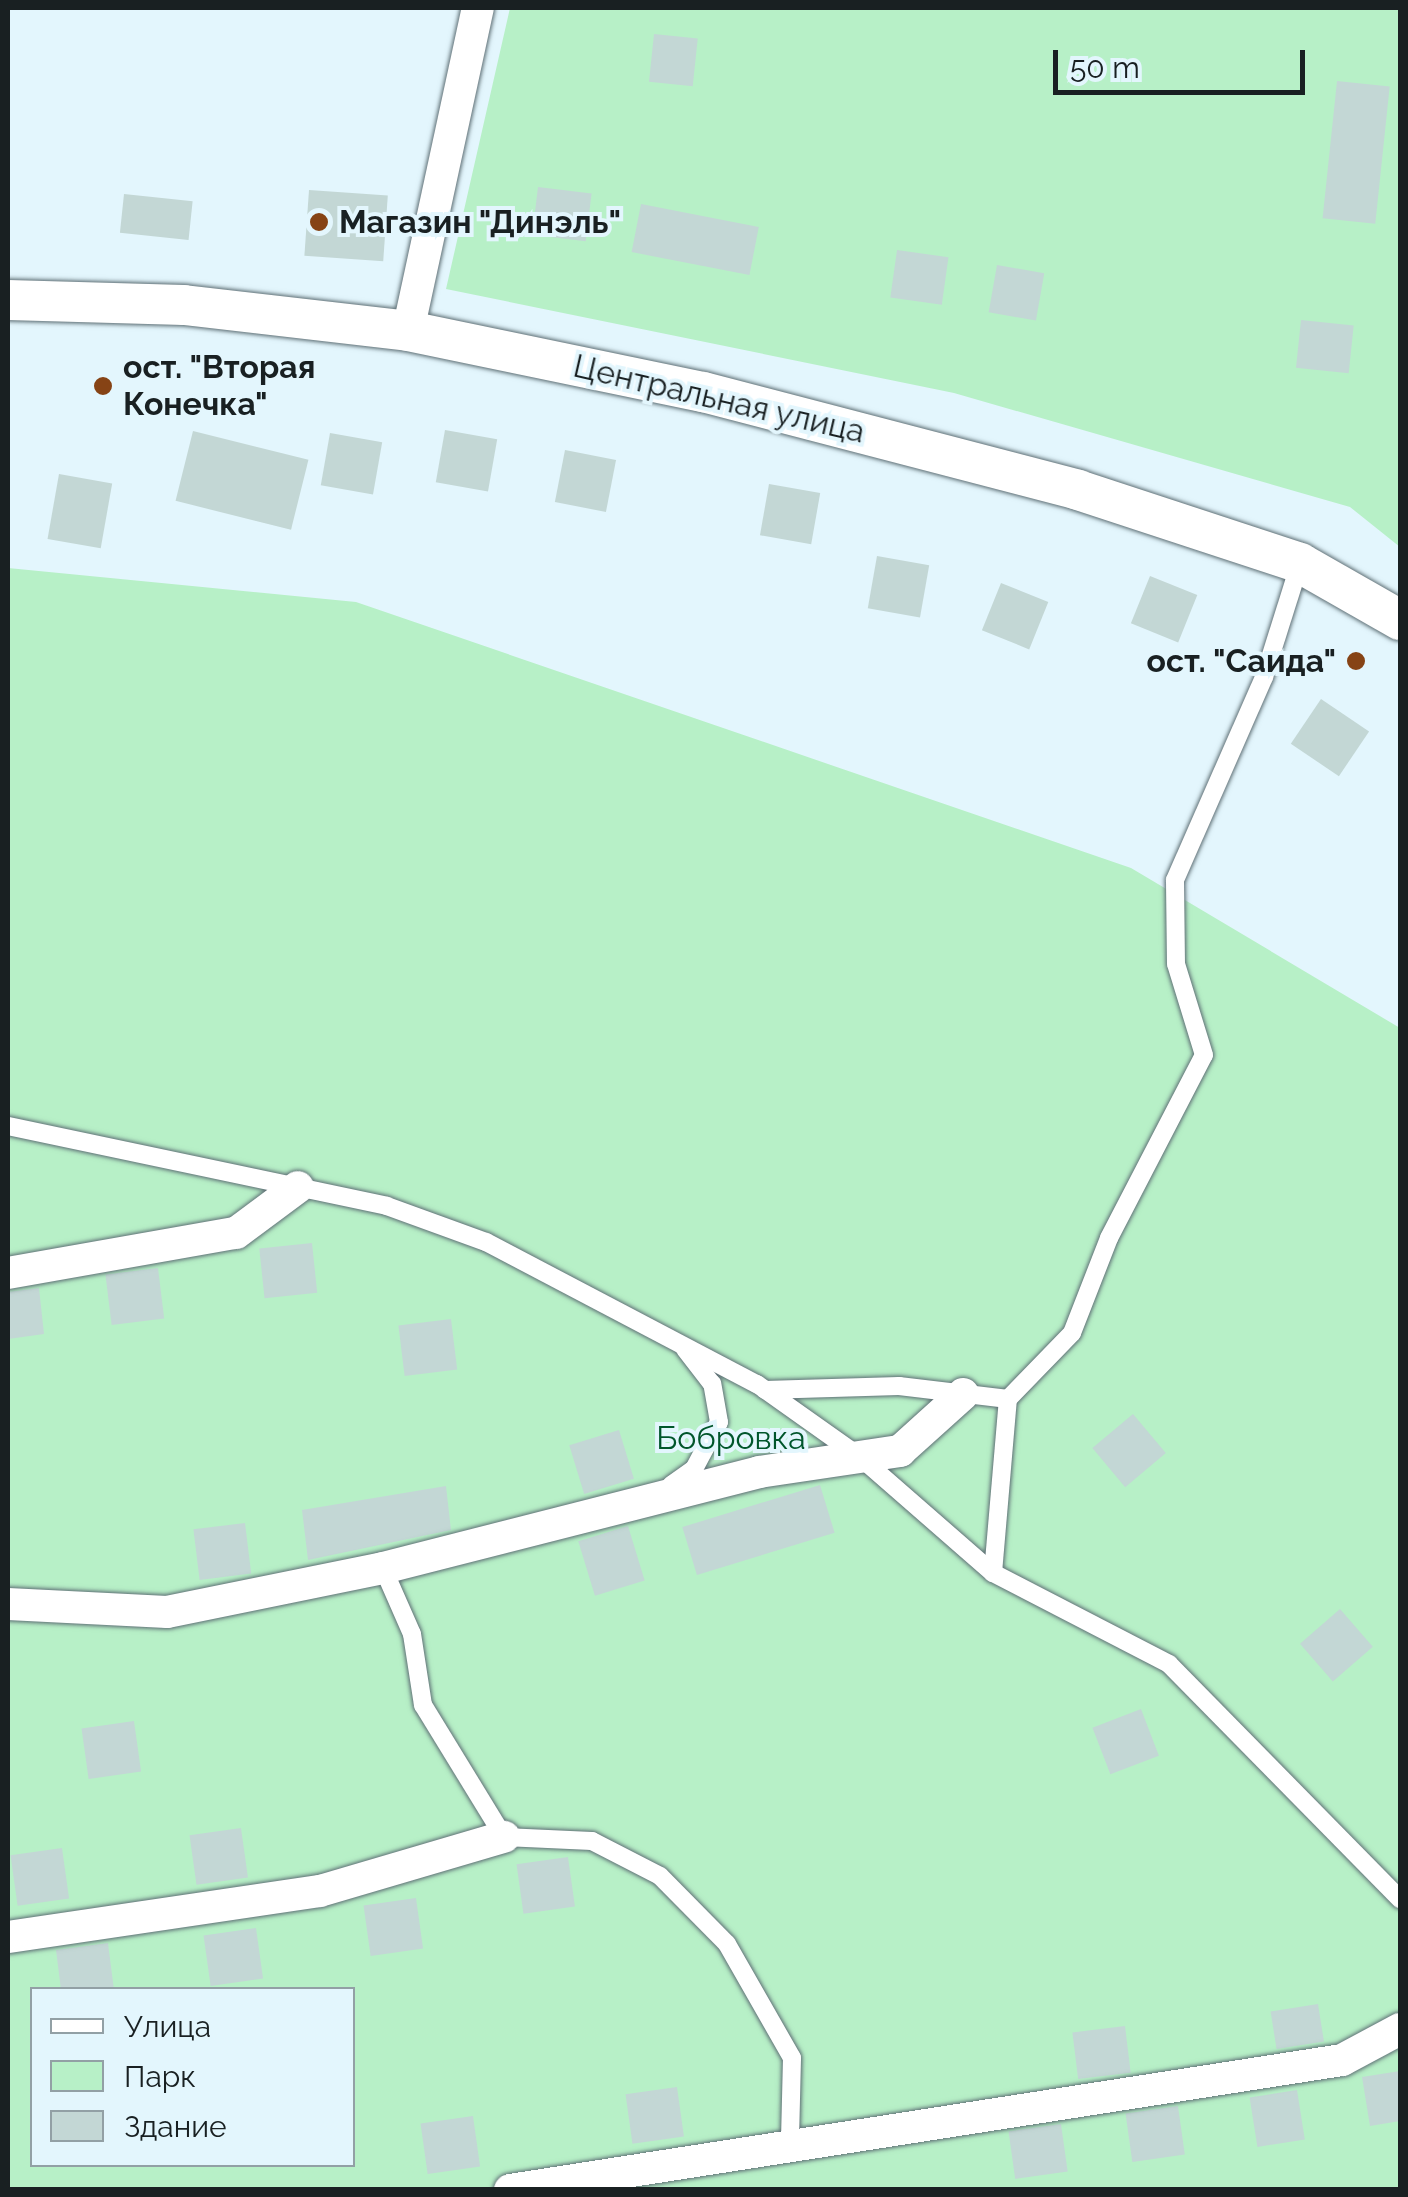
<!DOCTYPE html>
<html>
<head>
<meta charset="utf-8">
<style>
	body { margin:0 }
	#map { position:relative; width:1408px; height:2197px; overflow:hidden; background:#e3f6fd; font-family:Raleway,sans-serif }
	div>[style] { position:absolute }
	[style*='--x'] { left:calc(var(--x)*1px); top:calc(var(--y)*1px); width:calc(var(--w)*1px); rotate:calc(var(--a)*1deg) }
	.green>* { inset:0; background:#b7f0c7 }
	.building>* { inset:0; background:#c3d7d5; transform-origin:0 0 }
	.roads { filter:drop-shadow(0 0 2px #5f7076) drop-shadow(0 0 2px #5f7076) }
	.service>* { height:18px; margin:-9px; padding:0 9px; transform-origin:9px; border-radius:9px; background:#fff }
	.minor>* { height:32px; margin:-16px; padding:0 16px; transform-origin:16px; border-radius:16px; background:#fff }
	.tertiary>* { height:40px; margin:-20px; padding:0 20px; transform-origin:20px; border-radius:20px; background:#fff }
	.dots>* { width:28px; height:28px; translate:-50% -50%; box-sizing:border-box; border:5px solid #e3f6fd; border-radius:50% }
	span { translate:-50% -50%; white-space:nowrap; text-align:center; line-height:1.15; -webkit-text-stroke:8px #e3f6fd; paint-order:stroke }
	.poi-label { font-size:32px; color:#192022; font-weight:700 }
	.left { translate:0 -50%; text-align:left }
	.right { translate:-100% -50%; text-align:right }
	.street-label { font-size:32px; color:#192022 }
	.park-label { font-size:32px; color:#00562b }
	.frame { position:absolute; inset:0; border:10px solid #192022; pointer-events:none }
	.legend { position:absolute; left:30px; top:1987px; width:325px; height:180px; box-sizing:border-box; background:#e3f6fd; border:2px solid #92a0a5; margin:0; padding:12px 18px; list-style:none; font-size:30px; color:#192022 }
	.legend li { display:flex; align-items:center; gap:20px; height:50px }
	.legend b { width:50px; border:2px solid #92a0a5 }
	.scale { position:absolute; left:1053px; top:50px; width:252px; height:45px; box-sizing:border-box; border:5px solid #192022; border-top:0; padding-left:12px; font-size:30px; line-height:35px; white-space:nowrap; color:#192022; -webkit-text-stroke:8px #e3f6fd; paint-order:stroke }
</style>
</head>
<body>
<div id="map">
	<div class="green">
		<div style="clip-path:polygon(510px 8px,1400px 8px,1400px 547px,1350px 507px,954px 393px,446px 289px)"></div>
		<div style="clip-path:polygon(evenodd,8px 568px,356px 602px,1131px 868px,1400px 1028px,1400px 2189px,8px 2189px,8px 568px,32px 1990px,352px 1990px,352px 2164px,32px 2164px,32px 1990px)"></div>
	</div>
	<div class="building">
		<div style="left:654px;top:34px;width:44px;height:48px;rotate:6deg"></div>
		<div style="left:1337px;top:81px;width:53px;height:138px;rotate:6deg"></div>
		<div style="left:538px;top:187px;width:54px;height:48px;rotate:7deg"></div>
		<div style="left:309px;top:190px;width:79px;height:66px;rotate:4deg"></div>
		<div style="left:124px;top:194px;width:69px;height:39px;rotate:6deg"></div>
		<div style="left:641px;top:204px;width:120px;height:49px;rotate:11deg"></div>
		<div style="left:897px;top:250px;width:52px;height:48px;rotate:8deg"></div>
		<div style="left:997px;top:265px;width:48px;height:48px;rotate:10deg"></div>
		<div style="left:1301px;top:320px;width:53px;height:48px;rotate:6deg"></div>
		<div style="left:445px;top:430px;width:53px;height:53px;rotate:10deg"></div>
		<div style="left:193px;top:431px;width:119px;height:72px;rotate:14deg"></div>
		<div style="left:330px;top:433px;width:53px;height:53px;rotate:10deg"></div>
		<div style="left:565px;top:450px;width:52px;height:53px;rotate:11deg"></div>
		<div style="left:59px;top:474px;width:54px;height:66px;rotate:10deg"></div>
		<div style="left:769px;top:484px;width:52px;height:52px;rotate:10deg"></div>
		<div style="left:877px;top:556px;width:53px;height:53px;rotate:10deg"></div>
		<div style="left:1150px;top:576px;width:51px;height:51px;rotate:22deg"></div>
		<div style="left:1001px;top:583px;width:51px;height:51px;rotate:22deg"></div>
		<div style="left:1321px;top:699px;width:58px;height:54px;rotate:34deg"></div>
		<div style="left:312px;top:1243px;width:50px;height:53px;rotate:84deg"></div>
		<div style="left:158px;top:1268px;width:51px;height:53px;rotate:83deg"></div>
		<div style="clip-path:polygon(39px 1288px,44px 1334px,8px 1339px,8px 1292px)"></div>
		<div style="left:451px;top:1319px;width:51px;height:53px;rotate:83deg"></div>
		<div style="left:1133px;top:1414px;width:51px;height:53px;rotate:50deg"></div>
		<div style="left:619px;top:1430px;width:51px;height:52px;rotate:73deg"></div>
		<div style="left:820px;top:1485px;width:50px;height:144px;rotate:73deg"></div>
		<div style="clip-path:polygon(446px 1486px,451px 1530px,308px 1560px,302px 1510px)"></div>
		<div style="left:245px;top:1523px;width:51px;height:52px;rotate:83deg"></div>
		<div style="left:628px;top:1526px;width:57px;height:52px;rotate:73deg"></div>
		<div style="left:1340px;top:1609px;width:50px;height:53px;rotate:49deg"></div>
		<div style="left:1141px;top:1709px;width:50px;height:52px;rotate:69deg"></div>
		<div style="left:134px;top:1721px;width:51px;height:53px;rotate:82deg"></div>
		<div style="left:241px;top:1828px;width:50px;height:52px;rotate:82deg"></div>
		<div style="left:62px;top:1848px;width:51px;height:52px;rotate:82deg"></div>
		<div style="left:568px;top:1857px;width:50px;height:52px;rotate:82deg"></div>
		<div style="left:416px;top:1898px;width:51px;height:53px;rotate:82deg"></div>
		<div style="left:256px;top:1928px;width:51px;height:53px;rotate:82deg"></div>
		<div style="clip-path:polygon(108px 1943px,114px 1990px,61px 1990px,56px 1950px)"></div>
		<div style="left:1318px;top:2004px;width:38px;height:48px;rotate:81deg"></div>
		<div style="left:1125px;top:2026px;width:47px;height:53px;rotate:83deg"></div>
		<div style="clip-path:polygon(1400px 2071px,1400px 2121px,1370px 2126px,1362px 2077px)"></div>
		<div style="left:677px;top:2087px;width:50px;height:52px;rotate:82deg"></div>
		<div style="left:1297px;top:2090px;width:50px;height:48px;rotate:81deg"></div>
		<div style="left:1178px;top:2106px;width:49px;height:53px;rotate:82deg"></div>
		<div style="left:473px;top:2116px;width:51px;height:53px;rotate:82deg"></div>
		<div style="left:1061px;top:2124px;width:48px;height:53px;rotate:82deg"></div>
	</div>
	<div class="roads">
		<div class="service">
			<div style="--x:8;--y:1126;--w:387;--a:11.9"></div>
			<div style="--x:387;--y:1206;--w:105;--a:20"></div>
			<div style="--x:486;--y:1242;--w:306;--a:27.7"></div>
			<div style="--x:757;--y:1384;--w:126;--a:35.3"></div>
			<div style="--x:860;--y:1457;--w:176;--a:41.1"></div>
			<div style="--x:993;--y:1573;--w:198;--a:27.3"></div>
			<div style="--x:1169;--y:1664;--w:330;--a:45.5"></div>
			<div style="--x:765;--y:1390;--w:134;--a:-1.7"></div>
			<div style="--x:899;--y:1386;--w:110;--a:6.8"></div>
			<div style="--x:671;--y:1485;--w:28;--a:-35"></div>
			<div style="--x:694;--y:1469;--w:53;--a:-62"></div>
			<div style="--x:719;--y:1422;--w:39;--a:-100"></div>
			<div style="--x:712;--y:1384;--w:44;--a:-127.6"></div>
			<div style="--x:383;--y:1568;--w:72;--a:66.3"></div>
			<div style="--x:412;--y:1634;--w:72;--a:81.2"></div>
			<div style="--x:423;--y:1705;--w:155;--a:58.5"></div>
			<div style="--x:504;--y:1837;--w:88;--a:2.6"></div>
			<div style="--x:592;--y:1841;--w:76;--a:27.2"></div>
			<div style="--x:660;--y:1876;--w:95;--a:45.4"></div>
			<div style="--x:727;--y:1944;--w:131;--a:60.3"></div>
			<div style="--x:792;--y:2058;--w:84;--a:91.4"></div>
			<div style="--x:993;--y:1573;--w:175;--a:-85.1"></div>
			<div style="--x:1008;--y:1399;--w:92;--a:-45.9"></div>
			<div style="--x:1072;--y:1333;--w:102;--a:-68.7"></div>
			<div style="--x:1109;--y:1238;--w:206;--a:-62.6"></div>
			<div style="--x:1204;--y:1055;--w:95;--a:-107.1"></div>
			<div style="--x:1176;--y:964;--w:84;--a:-90.7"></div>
			<div style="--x:1175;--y:880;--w:222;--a:-66.3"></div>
			<div style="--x:1264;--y:677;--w:120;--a:-72.5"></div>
		</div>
		<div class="minor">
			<div style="--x:408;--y:331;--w:330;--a:-77.8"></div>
			<div style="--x:8;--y:1273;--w:231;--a:-10"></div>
			<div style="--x:236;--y:1233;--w:77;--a:-36.6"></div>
			<div style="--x:8;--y:1604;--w:159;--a:2.9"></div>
			<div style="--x:167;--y:1612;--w:220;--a:-11.5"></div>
			<div style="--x:383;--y:1568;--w:388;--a:-14.3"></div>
			<div style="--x:759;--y:1472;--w:143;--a:-8.5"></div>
			<div style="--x:900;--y:1451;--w:85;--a:-42.1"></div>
			<div style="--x:8;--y:1937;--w:315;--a:-8.4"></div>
			<div style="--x:320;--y:1891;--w:192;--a:-16.4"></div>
			<div style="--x:510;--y:2190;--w:842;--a:-8.88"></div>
			<div style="--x:1342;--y:2060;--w:66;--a:-28.1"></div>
		</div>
		<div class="tertiary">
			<div style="--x:8;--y:300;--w:176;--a:1.6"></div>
			<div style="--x:184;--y:305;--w:226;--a:6.6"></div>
			<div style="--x:408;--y:331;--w:301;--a:11.7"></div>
			<div style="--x:703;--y:392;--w:388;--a:14.6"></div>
			<div style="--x:1078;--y:490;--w:234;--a:18.2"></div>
			<div style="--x:1300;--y:563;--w:115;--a:29.7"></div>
		</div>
	</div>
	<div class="dots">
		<div style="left:319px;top:222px;background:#864315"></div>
		<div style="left:103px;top:386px;background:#864315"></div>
		<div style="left:1356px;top:661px;background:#864315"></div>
	</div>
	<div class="poi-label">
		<span class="left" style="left:339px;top:222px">Магазин "Динэль"</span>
		<span class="left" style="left:123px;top:386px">ост. "Вторая<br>Конечка"</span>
		<span class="right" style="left:1336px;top:661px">ост. "Саида"</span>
	</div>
	<div class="street-label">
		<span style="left:719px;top:399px;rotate:13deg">Центральная улица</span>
	</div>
	<div class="park-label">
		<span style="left:731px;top:1438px">Бобровка</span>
	</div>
	<div class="frame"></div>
	<ul class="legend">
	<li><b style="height:12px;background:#fff"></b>Улица</li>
	<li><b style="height:28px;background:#b7f0c7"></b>Парк</li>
	<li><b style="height:28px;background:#c3d7d5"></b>Здание</li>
	</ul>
	<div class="scale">50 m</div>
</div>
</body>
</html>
